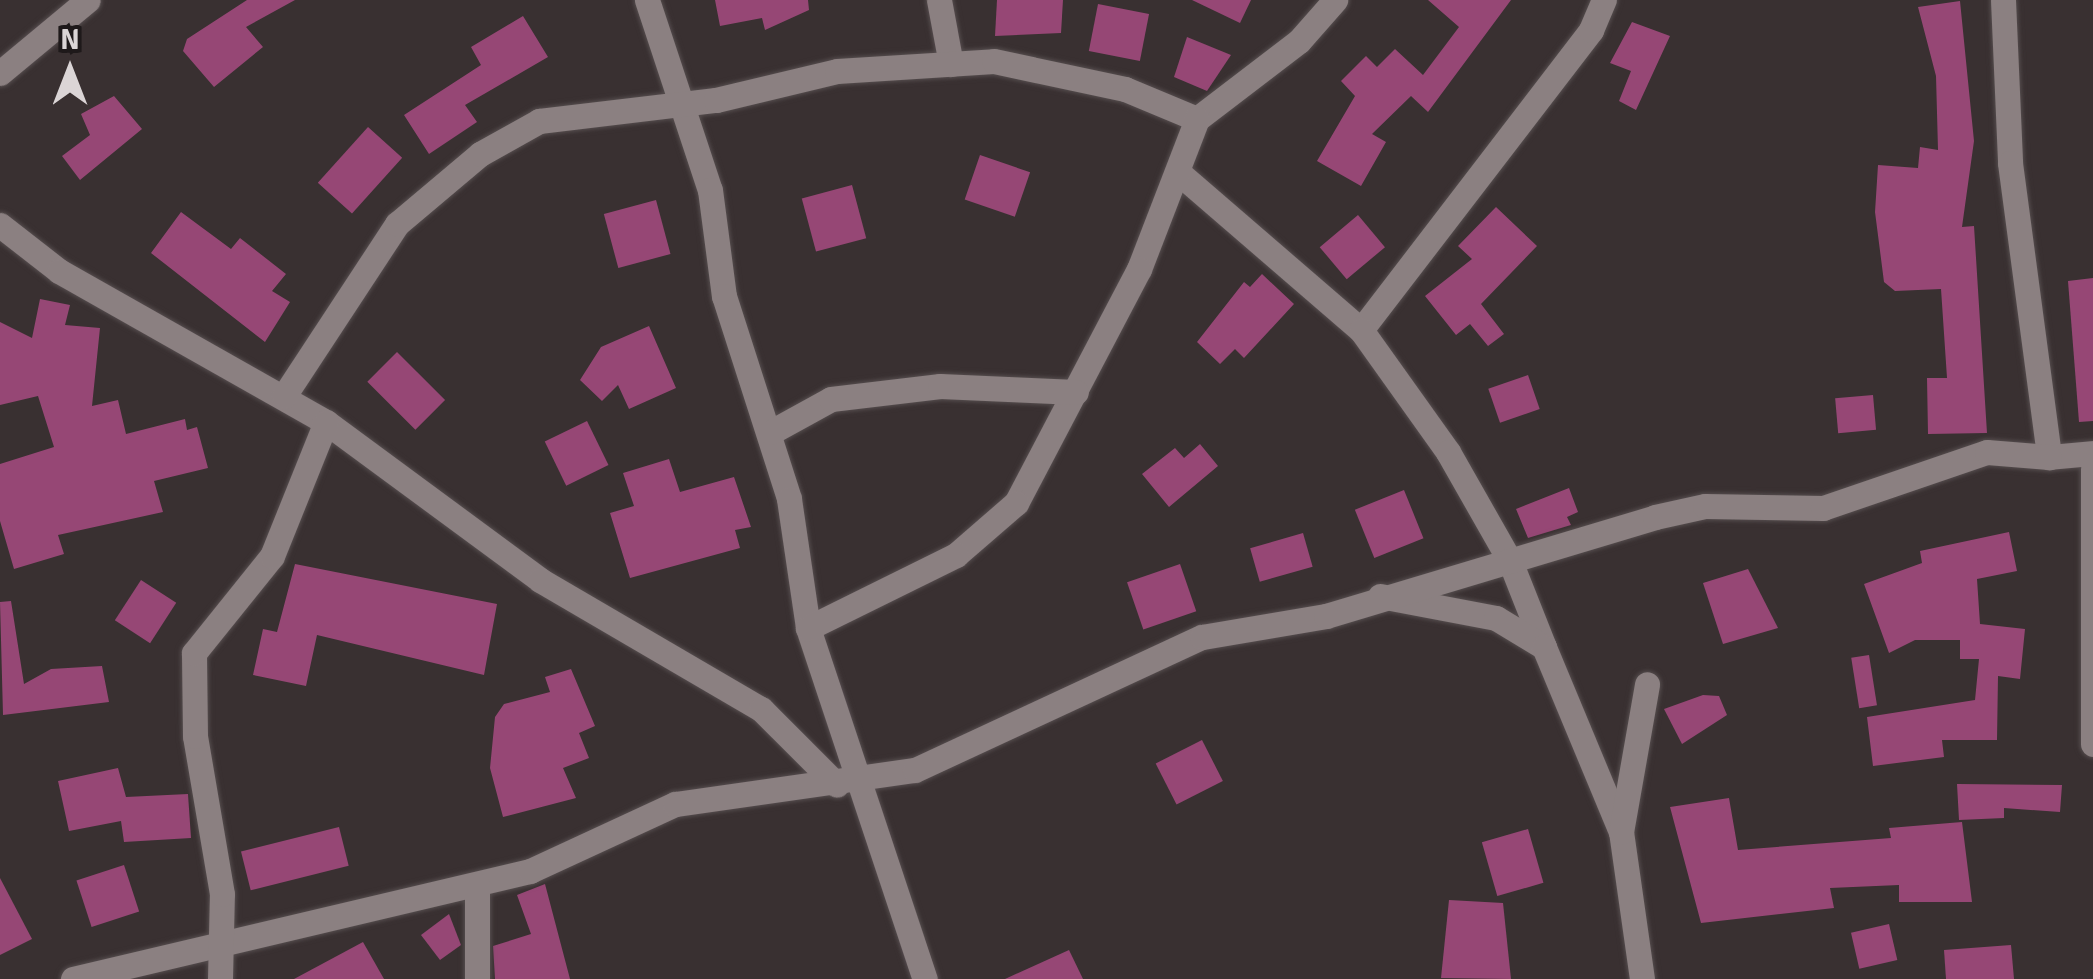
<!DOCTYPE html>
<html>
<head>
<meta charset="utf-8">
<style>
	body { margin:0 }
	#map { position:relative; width:2093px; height:979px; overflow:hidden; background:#393031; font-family:Signika,sans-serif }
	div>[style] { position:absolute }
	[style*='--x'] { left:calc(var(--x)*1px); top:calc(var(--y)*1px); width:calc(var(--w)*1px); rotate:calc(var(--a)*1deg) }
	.building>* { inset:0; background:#964775; transform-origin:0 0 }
	.roads { filter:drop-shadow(0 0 2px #554d4e) drop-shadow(0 0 2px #554d4e) }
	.minor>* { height:25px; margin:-12.5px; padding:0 12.5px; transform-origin:12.5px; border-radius:12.5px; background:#8b8081 }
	span { translate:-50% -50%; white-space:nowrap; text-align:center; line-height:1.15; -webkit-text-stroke:8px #1e191a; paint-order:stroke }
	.north { position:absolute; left:20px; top:20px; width:100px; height:100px; -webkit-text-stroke:8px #1e191a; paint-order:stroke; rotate:0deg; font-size:28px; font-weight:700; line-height:40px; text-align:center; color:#dbd5d6 }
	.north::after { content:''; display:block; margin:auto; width:35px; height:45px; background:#dbd5d6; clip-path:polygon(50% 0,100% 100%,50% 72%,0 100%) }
</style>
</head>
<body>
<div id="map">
	<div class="building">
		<div style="clip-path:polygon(247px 0,295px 0,246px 27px,263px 47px,214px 87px,183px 51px,187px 39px)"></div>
		<div style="clip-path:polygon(715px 0,808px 0,809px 10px,765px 30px,762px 18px,720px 26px)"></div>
		<div style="clip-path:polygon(997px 0,1063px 0,1061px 33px,995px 36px)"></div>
		<div style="clip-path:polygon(1192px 0,1251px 0,1240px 23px)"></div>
		<div style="clip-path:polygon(1428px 0,1511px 0,1428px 112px,1411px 96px,1372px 134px,1386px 142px,1361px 186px,1317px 161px,1355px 96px,1341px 81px,1366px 56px,1377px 67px,1395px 49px,1423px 75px,1459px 27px)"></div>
		<div style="clip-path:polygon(1960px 1px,1974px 141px,1962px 227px,1974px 226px,1987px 433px,1928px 434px,1927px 378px,1947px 378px,1941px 289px,1895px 291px,1884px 282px,1875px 212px,1878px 165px,1918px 168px,1920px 147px,1938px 150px,1936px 76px,1918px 7px)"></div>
		<div style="left:1098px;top:4px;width:52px;height:48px;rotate:11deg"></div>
		<div style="clip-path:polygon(523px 16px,548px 57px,465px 105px,477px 122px,429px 154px,404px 115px,481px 65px,471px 47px)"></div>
		<div style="clip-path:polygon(1632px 22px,1670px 36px,1636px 110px,1619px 101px,1631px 71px,1610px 63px)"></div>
		<div style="clip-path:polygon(1187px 37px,1231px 55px,1207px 91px,1174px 77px)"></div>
		<div style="clip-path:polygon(114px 96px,142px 129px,80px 180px,62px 156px,90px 135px,81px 114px)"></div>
		<div style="left:368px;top:127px;width:46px;height:75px;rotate:42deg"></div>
		<div style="left:980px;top:155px;width:53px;height:47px;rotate:19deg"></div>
		<div style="left:852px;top:185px;width:55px;height:52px;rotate:75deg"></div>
		<div style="left:656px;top:200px;width:56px;height:54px;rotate:75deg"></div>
		<div style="clip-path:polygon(1496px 207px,1537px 246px,1481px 304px,1504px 334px,1488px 346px,1470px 324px,1456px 335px,1425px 296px,1472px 259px,1458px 246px)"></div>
		<div style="clip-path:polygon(181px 212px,231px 249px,240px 238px,286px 274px,272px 291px,290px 302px,265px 342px,151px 253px)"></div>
		<div style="left:1358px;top:215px;width:42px;height:50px;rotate:50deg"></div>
		<div style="clip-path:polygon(1262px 274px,1294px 304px,1244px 358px,1235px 349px,1220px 364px,1197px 342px,1244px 282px,1250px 287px)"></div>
		<div style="clip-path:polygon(2093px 278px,2093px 421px,2079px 422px,2068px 281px)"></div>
		<div style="clip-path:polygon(40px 299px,70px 305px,65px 325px,100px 328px,92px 406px,118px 400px,126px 434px,185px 419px,187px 430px,197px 427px,208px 468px,154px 481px,163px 512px,58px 535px,64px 554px,14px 569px,0 521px,0 464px,54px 447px,38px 396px,0 405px,0 322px,32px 338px)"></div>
		<div style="clip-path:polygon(649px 326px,676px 388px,629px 409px,618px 385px,602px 401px,580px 380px,601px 347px)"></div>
		<div style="left:397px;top:352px;width:68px;height:42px;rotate:45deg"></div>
		<div style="left:1528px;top:375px;width:36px;height:42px;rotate:71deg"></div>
		<div style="left:1873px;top:395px;width:35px;height:38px;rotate:85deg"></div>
		<div style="left:587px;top:421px;width:49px;height:47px;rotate:64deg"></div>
		<div style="clip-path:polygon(1200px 444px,1218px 466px,1169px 507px,1142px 474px,1175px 448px,1184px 458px)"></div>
		<div style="clip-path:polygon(669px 459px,680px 492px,734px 477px,751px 527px,735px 530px,740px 548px,630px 578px,610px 513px,634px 506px,623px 473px)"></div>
		<div style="clip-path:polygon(1569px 488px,1578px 512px,1567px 517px,1571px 525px,1528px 538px,1516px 509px)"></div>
		<div style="left:1404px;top:490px;width:52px;height:53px;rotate:68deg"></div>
		<div style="clip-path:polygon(2009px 532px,2017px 571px,1977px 579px,1980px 624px,2025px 629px,2020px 679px,1998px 676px,1997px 740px,1942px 740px,1944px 757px,1873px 766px,1867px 717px,1975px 700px,1979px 659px,1960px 659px,1960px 640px,1915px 640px,1889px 653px,1864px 584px,1922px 563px,1920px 551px)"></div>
		<div style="left:1303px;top:533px;width:35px;height:55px;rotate:74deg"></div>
		<div style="clip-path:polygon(295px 564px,497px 604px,484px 675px,317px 635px,306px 686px,253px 675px,263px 629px,277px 632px)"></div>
		<div style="left:1180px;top:564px;width:50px;height:56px;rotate:71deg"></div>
		<div style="clip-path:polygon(1748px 569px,1778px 628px,1723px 644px,1703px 583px)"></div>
		<div style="left:141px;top:580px;width:42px;height:48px;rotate:33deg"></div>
		<div style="clip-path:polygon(11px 601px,24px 684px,51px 669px,102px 666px,109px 702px,3px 715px,0 602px)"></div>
		<div style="left:1869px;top:655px;width:51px;height:18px;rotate:81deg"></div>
		<div style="clip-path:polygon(571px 669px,595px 726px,579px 733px,589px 758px,563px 768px,576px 798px,503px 817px,490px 768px,495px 717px,504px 704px,550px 692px,545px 677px)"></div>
		<div style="clip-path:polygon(1703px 695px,1719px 696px,1727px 715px,1682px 744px,1664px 709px)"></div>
		<div style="left:1202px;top:740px;width:46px;height:52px;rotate:63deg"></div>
		<div style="clip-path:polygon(118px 768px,126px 797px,188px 794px,191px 838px,124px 842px,121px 821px,69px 831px,58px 781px)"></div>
		<div style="clip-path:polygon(1957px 784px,2062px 785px,2060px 812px,2004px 808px,2004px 818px,1959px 820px)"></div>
		<div style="clip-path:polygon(1729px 798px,1738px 850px,1891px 838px,1889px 828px,1962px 822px,1972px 902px,1899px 902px,1899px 885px,1830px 888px,1834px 908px,1701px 923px,1670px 807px)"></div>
		<div style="left:339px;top:827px;width:40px;height:101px;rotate:76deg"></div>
		<div style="left:1528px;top:829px;width:56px;height:48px;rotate:74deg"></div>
		<div style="left:124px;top:865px;width:49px;height:50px;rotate:72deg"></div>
		<div style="clip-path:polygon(0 878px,32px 939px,0 955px)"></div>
		<div style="clip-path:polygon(545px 884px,570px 979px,495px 979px,493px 946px,531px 934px,517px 895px)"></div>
		<div style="clip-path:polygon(1449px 900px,1503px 903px,1511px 979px,1441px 978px)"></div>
		<div style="clip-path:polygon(449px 914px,461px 945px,440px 960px,421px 935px)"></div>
		<div style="left:1889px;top:924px;width:37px;height:39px;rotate:77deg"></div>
		<div style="clip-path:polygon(363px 942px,384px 979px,294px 979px)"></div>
		<div style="clip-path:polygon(2011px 945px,2014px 979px,1946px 979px,1944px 950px)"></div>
		<div style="clip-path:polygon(1069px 950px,1083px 979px,1005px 979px)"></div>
	</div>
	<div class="roads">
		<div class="minor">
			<div style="--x:647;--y:0;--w:200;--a:71.7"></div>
			<div style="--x:710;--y:190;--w:107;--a:82.5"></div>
			<div style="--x:724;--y:296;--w:213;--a:72.2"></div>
			<div style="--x:789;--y:499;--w:130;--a:81.6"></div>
			<div style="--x:808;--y:628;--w:370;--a:71.6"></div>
			<div style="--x:939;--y:0;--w:65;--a:79.4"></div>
			<div style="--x:2003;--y:0;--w:163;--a:87.5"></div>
			<div style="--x:2010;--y:163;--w:297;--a:82.4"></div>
			<div style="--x:2049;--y:457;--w:44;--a:-5.2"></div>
			<div style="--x:0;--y:73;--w:114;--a:-39.7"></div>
			<div style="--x:1197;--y:119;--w:128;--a:-37.4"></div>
			<div style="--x:1299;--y:41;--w:55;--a:-48.7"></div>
			<div style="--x:1180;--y:174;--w:239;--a:40.8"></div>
			<div style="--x:1361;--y:330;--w:378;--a:-52.5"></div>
			<div style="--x:1591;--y:30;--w:33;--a:-67"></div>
			<div style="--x:0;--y:225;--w:75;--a:37.9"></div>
			<div style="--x:59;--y:271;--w:307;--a:29.5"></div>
			<div style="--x:326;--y:422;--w:266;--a:36.4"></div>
			<div style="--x:540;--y:580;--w:256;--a:30.3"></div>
			<div style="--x:761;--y:709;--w:107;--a:45"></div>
			<div style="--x:1361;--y:330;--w:150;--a:54.5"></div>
			<div style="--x:1448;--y:452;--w:125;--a:60.4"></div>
			<div style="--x:1510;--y:561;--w:92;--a:68.4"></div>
			<div style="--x:284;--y:396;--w:206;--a:-56.7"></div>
			<div style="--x:397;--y:224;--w:109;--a:-40.1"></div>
			<div style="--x:480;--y:154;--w:68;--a:-29.2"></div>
			<div style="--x:539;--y:121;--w:178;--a:-6.8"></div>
			<div style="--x:716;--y:100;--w:124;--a:-13.5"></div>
			<div style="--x:837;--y:71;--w:157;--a:-3.6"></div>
			<div style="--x:994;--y:61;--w:134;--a:12.1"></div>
			<div style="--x:1125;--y:89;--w:78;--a:22.6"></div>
			<div style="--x:1197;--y:119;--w:161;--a:111.1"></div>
			<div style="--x:1139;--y:269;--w:264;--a:117.7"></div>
			<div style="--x:1016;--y:503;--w:79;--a:139.1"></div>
			<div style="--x:956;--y:555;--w:165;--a:153.7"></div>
			<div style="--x:771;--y:432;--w:68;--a:-28.8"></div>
			<div style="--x:831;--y:399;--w:110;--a:-6.8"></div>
			<div style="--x:940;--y:386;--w:136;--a:2.5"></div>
			<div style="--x:2093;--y:469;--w:275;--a:90"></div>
			<div style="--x:1380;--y:596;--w:118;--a:10.7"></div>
			<div style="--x:1496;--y:618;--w:56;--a:31.1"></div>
			<div style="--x:1544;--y:647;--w:200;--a:67.4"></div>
			<div style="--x:73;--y:979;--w:470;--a:-13.3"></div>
			<div style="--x:530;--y:871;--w:160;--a:-24.8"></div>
			<div style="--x:675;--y:804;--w:242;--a:-8.1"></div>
			<div style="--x:915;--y:770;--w:316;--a:-24.9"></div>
			<div style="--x:1202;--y:637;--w:126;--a:-9.6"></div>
			<div style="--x:1326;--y:616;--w:344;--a:-16.7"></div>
			<div style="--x:1655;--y:517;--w:51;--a:-12.4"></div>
			<div style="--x:1705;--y:506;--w:118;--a:1"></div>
			<div style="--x:1823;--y:508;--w:173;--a:-18.9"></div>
			<div style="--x:1987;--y:452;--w:62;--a:4.6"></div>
			<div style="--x:220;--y:979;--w:85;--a:-88.7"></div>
			<div style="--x:222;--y:894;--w:160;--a:-99.7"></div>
			<div style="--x:195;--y:736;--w:83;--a:-90.7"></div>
			<div style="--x:194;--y:653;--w:124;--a:-51.2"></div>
			<div style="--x:272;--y:556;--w:144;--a:-68.1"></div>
			<div style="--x:477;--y:979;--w:94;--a:-90"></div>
			<div style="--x:1642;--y:979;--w:148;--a:-98.1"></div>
			<div style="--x:1621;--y:832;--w:150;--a:-80"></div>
		</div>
	</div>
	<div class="north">N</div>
</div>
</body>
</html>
